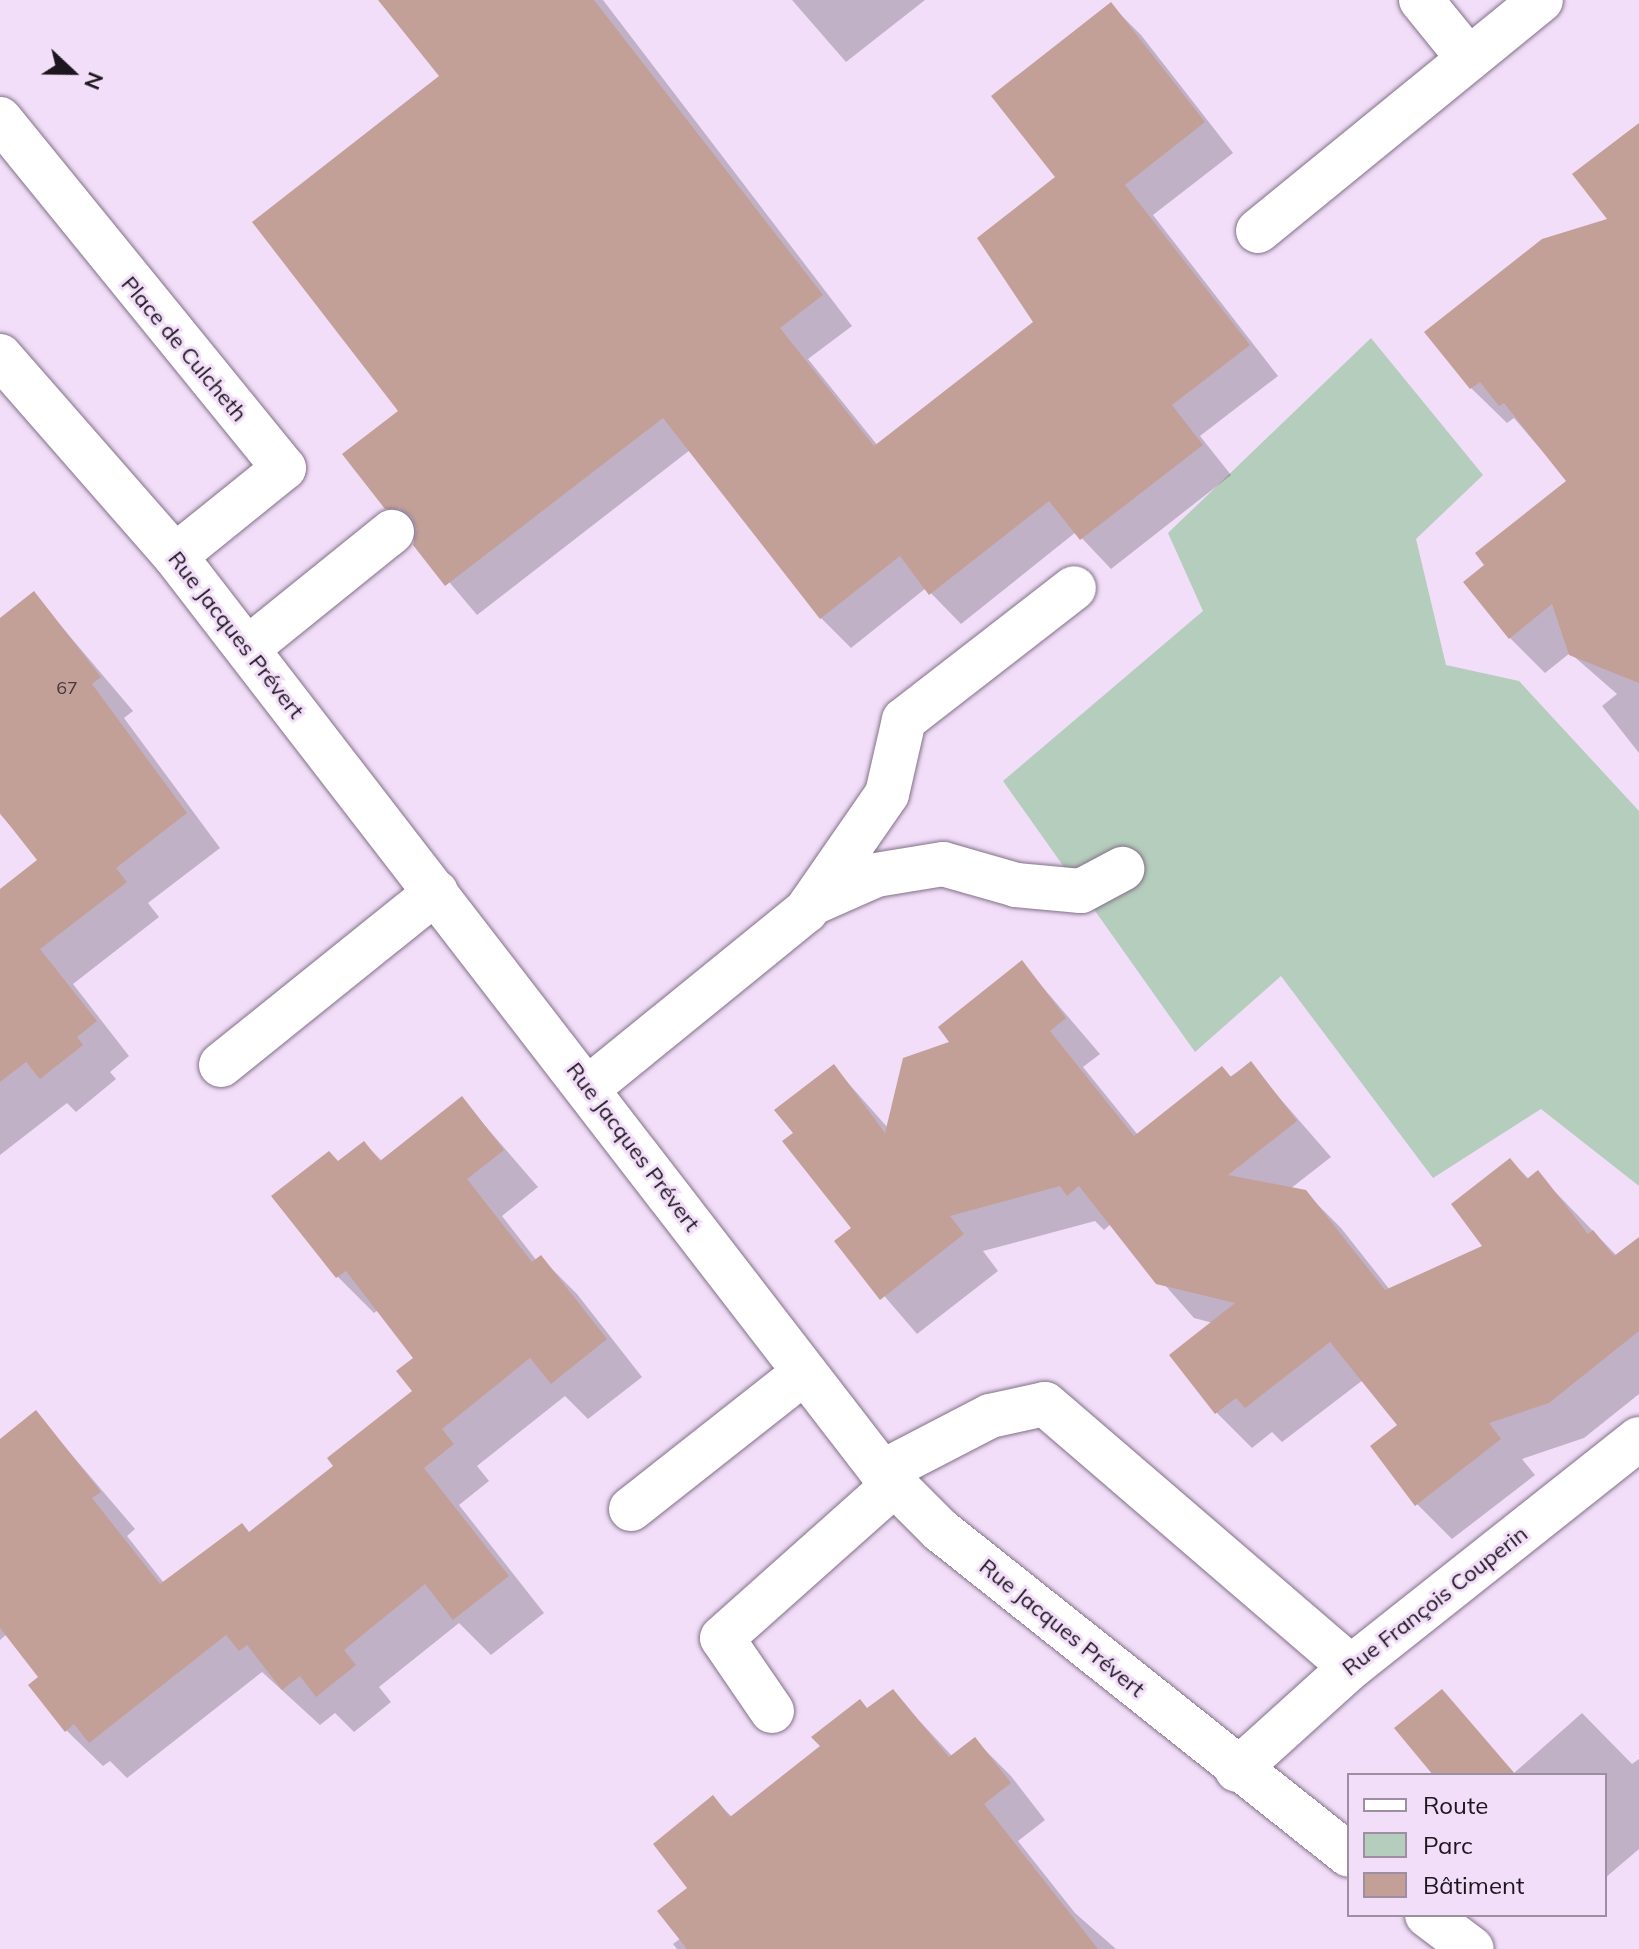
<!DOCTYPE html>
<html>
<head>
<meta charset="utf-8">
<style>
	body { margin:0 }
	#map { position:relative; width:1639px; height:1949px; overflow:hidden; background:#f2def8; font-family:Mulish,sans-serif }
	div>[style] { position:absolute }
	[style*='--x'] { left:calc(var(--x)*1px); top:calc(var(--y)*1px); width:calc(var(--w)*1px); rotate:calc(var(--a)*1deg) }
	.green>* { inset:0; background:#b4cdbc }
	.shadow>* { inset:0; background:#0003 }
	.building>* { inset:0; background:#c2a098 }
	.roads { filter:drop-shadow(0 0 2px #827188) drop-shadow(0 0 2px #827188) }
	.minor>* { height:44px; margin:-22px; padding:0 22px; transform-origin:22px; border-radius:22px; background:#fff }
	span { translate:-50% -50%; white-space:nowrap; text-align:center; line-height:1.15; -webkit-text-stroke:6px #f2def8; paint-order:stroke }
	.number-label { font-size:18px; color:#46383d }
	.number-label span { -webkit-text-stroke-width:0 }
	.street-label { font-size:22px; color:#1d161f }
	.legend { position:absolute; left:1347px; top:1773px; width:260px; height:144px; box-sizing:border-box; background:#f2def8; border:2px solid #9d8ea1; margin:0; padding:10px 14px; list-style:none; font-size:24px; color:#1d161f }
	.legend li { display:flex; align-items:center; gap:16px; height:40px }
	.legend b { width:40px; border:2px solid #9d8ea1 }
	.north { position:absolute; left:32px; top:32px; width:80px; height:80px; -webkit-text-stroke:6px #f2def8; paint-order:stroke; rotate:112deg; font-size:22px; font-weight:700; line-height:32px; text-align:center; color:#1d161f }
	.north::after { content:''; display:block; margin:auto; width:28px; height:36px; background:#1d161f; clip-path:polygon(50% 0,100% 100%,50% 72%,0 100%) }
</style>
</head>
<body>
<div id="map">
	<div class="green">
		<div style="clip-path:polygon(1371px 338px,1483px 475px,1416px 539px,1446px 665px,1519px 681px,1639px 811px,1639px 1186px,1541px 1109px,1433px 1178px,1281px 976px,1195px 1052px,1003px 781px,1203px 611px,1168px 533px)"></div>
	</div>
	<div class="shadow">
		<div style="clip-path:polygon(381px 0,603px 0,852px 326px,808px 359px,878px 446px,1036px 323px,1058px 178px,1111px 5px,1141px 35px,1233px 153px,1153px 215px,1278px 376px,1200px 436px,1231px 475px,1111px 569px,1076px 532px,961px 624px,926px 588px,851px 648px,821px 618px,690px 450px,477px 615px,386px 507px,441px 77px)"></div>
		<div style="clip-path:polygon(792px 0,925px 0,846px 62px)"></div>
		<div style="clip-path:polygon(1639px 139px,1639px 753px,1602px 706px,1617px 694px,1570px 653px,1545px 673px,1510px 638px,1487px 565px,1568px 481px,1514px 418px,1507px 423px,1471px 388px,1610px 220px)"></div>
		<div style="clip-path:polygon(34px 594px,133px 711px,124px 718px,220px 848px,148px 903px,159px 917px,73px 984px,129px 1056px,110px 1072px,116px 1079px,76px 1112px,67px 1103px,0 1155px,0 892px,40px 860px,0 814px,0 620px)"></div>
		<div style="clip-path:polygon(1022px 963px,1100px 1054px,1083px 1067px,1138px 1135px,1250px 1064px,1331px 1157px,1290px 1189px,1305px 1192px,1341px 1228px,1390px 1290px,1486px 1247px,1510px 1160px,1530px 1180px,1537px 1173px,1617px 1256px,1639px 1267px,1639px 1394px,1584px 1438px,1522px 1459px,1535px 1475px,1452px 1539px,1417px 1504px,1399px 1425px,1363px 1380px,1282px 1442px,1272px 1432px,1252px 1448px,1217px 1413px,1213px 1323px,1194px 1318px,1111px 1224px,1104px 1230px,1095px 1221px,983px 1251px,998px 1271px,917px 1334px,837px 1241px,854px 1228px,796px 1133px,834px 1067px,888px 1128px)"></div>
		<div style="clip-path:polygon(462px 1099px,538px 1187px,502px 1216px,537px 1261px,541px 1258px,577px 1294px,642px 1377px,588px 1419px,565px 1396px,477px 1466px,489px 1481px,459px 1505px,544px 1613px,491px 1655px,459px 1623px,379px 1687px,391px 1702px,354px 1732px,335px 1713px,320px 1725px,262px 1672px,127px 1778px,110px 1761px,103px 1766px,66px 1730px,41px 1677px,7px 1634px,0 1640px,0 1442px,36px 1413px,135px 1529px,127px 1536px,164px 1583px,250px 1534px,336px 1466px,414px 1391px,416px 1359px,378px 1310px,374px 1313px,338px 1277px,274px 1196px,339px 1163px,364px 1143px,382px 1161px)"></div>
		<div style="clip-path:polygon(899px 1699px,953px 1757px,975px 1740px,1011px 1776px,1045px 1820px,1018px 1841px,1075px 1913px,1116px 1949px,677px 1949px,673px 1944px,681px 1938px,713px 1798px,732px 1817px,868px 1710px)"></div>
		<div style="clip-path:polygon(1582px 1713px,1632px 1764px,1639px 1759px,1639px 1849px,1605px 1878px,1605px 1775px,1438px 1775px,1514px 1773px)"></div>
	</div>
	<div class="building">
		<div style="clip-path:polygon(378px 0,594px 0,823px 295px,780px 328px,874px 446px,1033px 322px,977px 238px,1055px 177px,991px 96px,1111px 2px,1205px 122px,1125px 185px,1250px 345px,1172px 405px,1203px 445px,1080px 540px,1049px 501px,929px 595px,900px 556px,820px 619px,663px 418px,445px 586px,413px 545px,417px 529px,412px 517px,400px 508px,385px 509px,342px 454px,398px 411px,252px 222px,439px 76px)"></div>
		<div style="clip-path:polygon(1639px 123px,1639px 683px,1569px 655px,1552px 604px,1509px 639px,1463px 582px,1484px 565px,1475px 553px,1566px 481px,1504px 403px,1499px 406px,1480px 382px,1470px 389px,1424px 332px,1542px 239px,1607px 219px,1572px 174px)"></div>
		<div style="clip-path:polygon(34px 591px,101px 677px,92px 684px,187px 813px,116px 868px,127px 882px,40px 949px,97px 1021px,77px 1037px,83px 1045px,40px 1079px,26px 1062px,0 1082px,0 889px,37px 860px,0 813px,0 618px)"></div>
		<div style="clip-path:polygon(1022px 960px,1066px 1018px,1050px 1031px,1134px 1136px,1222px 1066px,1231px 1077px,1251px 1061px,1297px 1121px,1228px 1175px,1306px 1190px,1385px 1290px,1482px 1246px,1451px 1204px,1510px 1158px,1527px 1179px,1538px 1170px,1588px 1234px,1593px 1230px,1614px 1256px,1639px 1237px,1639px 1331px,1549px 1403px,1489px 1423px,1501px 1439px,1415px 1506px,1370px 1446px,1397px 1425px,1330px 1342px,1245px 1408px,1236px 1398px,1215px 1414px,1169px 1355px,1235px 1303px,1156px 1284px,1079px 1186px,1067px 1196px,1060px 1186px,950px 1216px,964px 1234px,880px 1300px,834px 1241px,851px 1228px,782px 1141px,793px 1133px,774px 1110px,834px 1064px,885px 1133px,903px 1058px,949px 1042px,938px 1027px)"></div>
		<div style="clip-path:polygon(462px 1096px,504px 1150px,467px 1179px,532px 1262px,541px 1255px,607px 1339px,551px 1384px,530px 1358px,442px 1429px,454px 1444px,424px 1468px,509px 1576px,453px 1620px,425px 1584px,344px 1650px,356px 1665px,316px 1697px,300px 1676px,282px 1690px,247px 1645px,239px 1651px,226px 1635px,89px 1743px,74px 1724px,65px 1732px,28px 1685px,38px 1677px,0 1628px,0 1439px,36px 1410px,101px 1492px,92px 1498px,160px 1584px,242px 1523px,249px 1532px,333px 1466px,327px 1458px,412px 1391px,396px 1371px,413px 1358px,346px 1271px,336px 1278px,271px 1196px,329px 1151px,338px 1161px,364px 1141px,380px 1161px)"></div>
		<div style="clip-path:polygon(893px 1689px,949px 1757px,975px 1737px,1011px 1783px,984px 1804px,1098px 1949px,687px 1949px,657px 1911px,687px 1888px,653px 1844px,713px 1795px,730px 1817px,820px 1746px,811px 1737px,860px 1699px,867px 1708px)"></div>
		<div style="clip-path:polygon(1442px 1689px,1516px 1775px,1433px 1775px,1394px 1728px)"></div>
	</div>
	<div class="roads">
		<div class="minor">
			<div style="--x:1421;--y:0;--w:76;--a:50.9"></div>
			<div style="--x:0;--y:119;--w:450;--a:50.9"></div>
			<div style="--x:284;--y:468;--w:140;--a:141.1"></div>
			<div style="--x:1258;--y:231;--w:365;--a:-39.2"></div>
			<div style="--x:0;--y:356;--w:266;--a:48.8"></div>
			<div style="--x:175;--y:556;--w:1157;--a:52.34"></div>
			<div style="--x:882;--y:1472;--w:82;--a:45"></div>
			<div style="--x:940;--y:1530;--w:522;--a:38.47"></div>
			<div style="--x:248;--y:648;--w:185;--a:-38.9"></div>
			<div style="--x:811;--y:904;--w:71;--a:-24"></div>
			<div style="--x:876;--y:875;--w:68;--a:-9.3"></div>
			<div style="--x:943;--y:864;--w:76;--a:16"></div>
			<div style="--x:1016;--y:885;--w:65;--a:5.3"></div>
			<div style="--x:1081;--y:891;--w:47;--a:-28.2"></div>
			<div style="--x:221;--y:1065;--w:276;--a:-38.8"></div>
			<div style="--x:588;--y:1088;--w:281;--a:-39.1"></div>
			<div style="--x:806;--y:911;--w:142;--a:-55.3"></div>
			<div style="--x:887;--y:794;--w:76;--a:-77.1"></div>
			<div style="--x:904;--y:720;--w:215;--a:-37.8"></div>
			<div style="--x:882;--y:1472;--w:122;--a:-27.4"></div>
			<div style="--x:990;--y:1416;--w:56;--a:-12.3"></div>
			<div style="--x:1045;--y:1404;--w:403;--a:40.7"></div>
			<div style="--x:631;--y:1509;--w:221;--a:-38.2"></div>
			<div style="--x:772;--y:1711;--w:88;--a:-124.4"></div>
			<div style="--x:722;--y:1638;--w:230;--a:-41.7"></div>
			<div style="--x:1237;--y:1770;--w:154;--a:-42.1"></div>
			<div style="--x:1351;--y:1667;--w:367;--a:-38.4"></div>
			<div style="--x:1427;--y:1915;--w:56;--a:37.1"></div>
		</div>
	</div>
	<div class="number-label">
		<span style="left:67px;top:688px">67</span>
	</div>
	<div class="street-label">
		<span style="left:184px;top:349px;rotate:50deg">Place de Culcheth</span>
		<span style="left:236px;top:635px;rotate:52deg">Rue Jacques Prévert</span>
		<span style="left:633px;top:1147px;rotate:53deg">Rue Jacques Prévert</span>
		<span style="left:1435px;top:1601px;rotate:-38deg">Rue François Couperin</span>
		<span style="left:1062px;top:1628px;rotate:39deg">Rue Jacques Prévert</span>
	</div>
	<ul class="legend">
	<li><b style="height:10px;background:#fff"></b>Route</li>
	<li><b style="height:22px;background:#b4cdbc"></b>Parc</li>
	<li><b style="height:22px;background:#c2a098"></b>Bâtiment</li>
	</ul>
	<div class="north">N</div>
</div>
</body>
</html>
